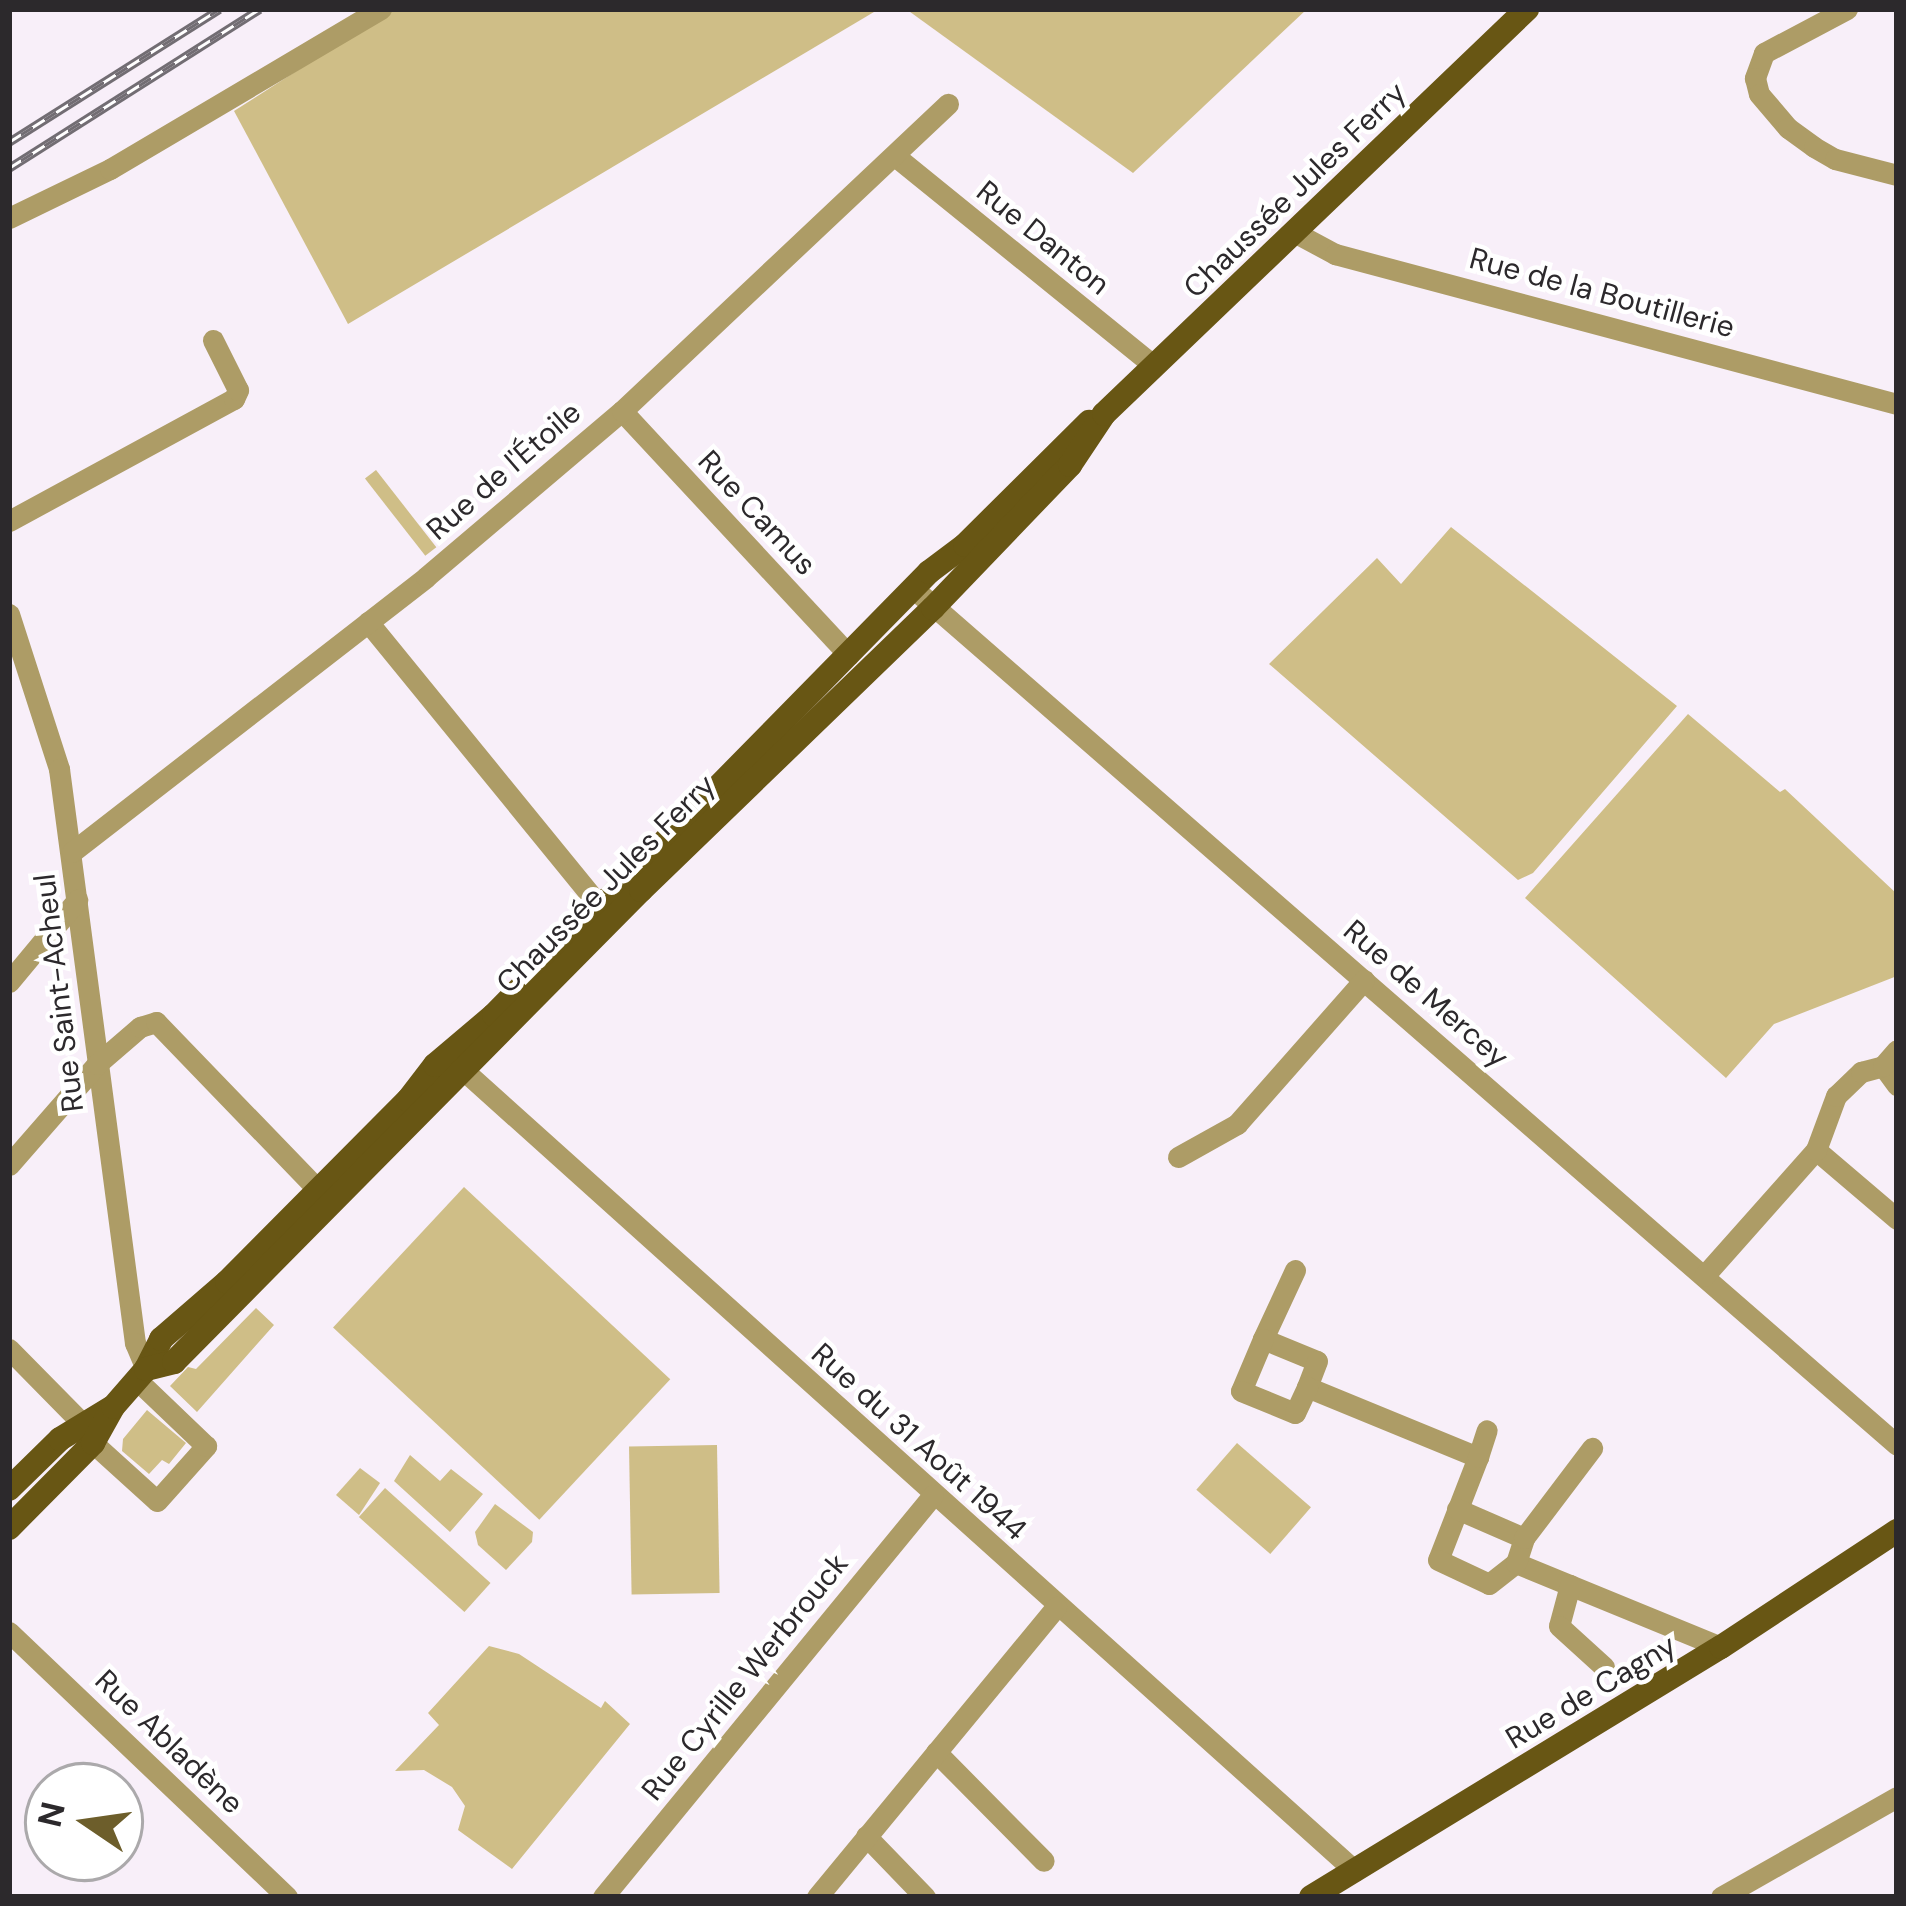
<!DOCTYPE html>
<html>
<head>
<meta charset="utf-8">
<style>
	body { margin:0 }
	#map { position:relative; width:1906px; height:1906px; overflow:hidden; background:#f8eff9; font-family:"DM Sans",sans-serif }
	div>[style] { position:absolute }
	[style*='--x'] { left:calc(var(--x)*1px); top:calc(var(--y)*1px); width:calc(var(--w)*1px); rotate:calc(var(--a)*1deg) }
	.green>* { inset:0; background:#cfbe87; transform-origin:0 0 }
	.minor>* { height:21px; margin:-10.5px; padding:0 10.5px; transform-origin:10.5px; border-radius:10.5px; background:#ad9c66 }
	.major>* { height:24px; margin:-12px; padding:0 12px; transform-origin:12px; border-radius:12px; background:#685614 }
	.rail>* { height:9px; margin-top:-4.5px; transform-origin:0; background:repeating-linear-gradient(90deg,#fff 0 14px,#726d73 0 28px); box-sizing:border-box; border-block:3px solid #726d73 }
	span { translate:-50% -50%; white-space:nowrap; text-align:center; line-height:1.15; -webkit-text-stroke:9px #fff; paint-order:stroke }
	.street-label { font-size:30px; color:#2c292c }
	.frame { position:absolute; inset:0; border:12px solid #2c292c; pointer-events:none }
	.north { position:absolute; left:24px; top:1762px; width:120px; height:120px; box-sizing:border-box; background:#fff; border:3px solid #aba9ab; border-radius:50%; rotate:283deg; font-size:33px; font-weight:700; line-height:48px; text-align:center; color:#2c292c }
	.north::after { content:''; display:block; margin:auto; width:42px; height:54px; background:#6d5e2b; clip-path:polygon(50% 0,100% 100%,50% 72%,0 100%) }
</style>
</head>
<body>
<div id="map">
	<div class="green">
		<div style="clip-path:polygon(393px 9px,879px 9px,348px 324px,234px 111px)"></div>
		<div style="clip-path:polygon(906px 9px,1307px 9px,1133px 173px)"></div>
		<div style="left:376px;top:470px;width:98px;height:14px;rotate:52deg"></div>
		<div style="clip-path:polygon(1451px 527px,1677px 706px,1533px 873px,1518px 880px,1269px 664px,1377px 558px,1401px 584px)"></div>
		<div style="clip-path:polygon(1688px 714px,1780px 792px,1785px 789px,1897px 894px,1897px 976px,1774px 1024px,1726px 1078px,1525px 898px)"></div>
		<div style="left:464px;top:1187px;width:282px;height:192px;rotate:43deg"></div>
		<div style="clip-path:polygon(256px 1308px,274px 1325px,197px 1412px,170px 1386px,188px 1367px,196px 1369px)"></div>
		<div style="clip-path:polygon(147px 1410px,186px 1443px,169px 1464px,162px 1460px,149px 1474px,122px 1451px,123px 1439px)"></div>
		<div style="left:1237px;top:1443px;width:98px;height:62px;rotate:41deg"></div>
		<div style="left:717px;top:1445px;width:148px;height:88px;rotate:89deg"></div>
		<div style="clip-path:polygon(410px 1455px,440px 1481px,451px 1469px,483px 1494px,450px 1532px,394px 1481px)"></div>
		<div style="clip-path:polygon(360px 1468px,380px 1483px,359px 1515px,336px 1495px)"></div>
		<div style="left:385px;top:1488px;width:142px;height:39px;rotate:42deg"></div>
		<div style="clip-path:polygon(495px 1504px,533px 1532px,532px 1542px,506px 1570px,478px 1545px,475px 1532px)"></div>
		<div style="clip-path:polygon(489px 1646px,519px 1654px,601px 1708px,605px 1701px,630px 1724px,512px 1869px,458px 1830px,465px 1806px,452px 1787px,424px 1770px,395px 1771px,439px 1725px,428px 1713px)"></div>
	</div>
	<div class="minor">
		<div style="--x:1847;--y:9;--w:94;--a:152.1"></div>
		<div style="--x:1764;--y:53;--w:27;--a:110"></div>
		<div style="--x:1755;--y:78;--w:16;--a:76"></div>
		<div style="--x:1759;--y:94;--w:45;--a:49.5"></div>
		<div style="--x:1788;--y:128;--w:32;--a:36"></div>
		<div style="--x:1814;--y:147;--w:24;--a:30"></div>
		<div style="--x:1835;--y:159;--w:64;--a:14.5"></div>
		<div style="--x:895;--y:156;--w:333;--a:39"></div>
		<div style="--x:9;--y:218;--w:112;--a:-25.9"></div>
		<div style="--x:110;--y:169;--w:315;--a:-30.6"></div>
		<div style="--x:1294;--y:232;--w:47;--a:28.2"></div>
		<div style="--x:1335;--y:254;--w:582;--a:14.94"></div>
		<div style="--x:622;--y:411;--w:333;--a:47.1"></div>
		<div style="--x:9;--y:521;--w:256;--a:-28.5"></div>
		<div style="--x:234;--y:399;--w:10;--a:-66"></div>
		<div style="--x:238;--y:390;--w:56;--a:-116.6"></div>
		<div style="--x:914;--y:589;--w:1303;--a:41.05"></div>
		<div style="--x:9;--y:614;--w:163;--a:72.1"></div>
		<div style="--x:59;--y:769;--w:579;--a:82.46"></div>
		<div style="--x:135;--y:1343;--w:28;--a:67"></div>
		<div style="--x:368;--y:622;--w:364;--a:50.8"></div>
		<div style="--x:72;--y:852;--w:448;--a:-37.8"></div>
		<div style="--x:426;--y:577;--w:257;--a:-40.3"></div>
		<div style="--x:622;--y:411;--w:448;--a:-43.3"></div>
		<div style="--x:9;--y:982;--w:107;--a:-50.3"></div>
		<div style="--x:451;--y:1059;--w:1215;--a:41.93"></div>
		<div style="--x:1883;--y:1066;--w:24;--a:54"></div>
		<div style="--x:1816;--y:1150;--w:106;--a:40.4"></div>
		<div style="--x:1178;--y:1157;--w:68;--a:-29.2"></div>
		<div style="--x:1237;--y:1124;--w:192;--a:-48.6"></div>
		<div style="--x:9;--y:1165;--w:134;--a:-48.9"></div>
		<div style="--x:97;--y:1064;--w:57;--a:-40.7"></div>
		<div style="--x:140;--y:1027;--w:17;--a:-17"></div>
		<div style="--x:156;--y:1022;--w:233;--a:46"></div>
		<div style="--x:1295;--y:1270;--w:76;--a:114.9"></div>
		<div style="--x:1263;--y:1339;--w:58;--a:22.2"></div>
		<div style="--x:1317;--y:1361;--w:28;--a:111"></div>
		<div style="--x:1307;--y:1387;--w:185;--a:22.3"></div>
		<div style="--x:1478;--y:1457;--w:110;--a:111.2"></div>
		<div style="--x:1438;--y:1560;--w:56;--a:25.2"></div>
		<div style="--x:1489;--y:1584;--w:34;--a:-38"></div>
		<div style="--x:1516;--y:1563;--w:222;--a:22.3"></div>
		<div style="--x:1704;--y:1276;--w:169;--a:-48.4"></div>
		<div style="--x:1816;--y:1150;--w:58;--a:-69.7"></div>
		<div style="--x:1836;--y:1096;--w:35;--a:-44"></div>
		<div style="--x:1861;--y:1072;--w:23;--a:-15"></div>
		<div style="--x:1883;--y:1066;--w:21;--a:-49"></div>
		<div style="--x:1263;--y:1339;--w:56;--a:112.9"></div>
		<div style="--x:1241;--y:1391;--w:58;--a:22.2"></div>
		<div style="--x:1295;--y:1413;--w:29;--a:-65"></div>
		<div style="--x:9;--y:1349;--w:105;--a:45.4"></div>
		<div style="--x:93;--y:1443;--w:86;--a:42.2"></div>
		<div style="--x:157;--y:1501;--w:74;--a:-48.3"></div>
		<div style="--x:206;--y:1446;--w:95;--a:-136.3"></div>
		<div style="--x:1478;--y:1457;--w:28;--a:-72"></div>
		<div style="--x:1457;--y:1509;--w:73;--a:23.4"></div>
		<div style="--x:1516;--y:1563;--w:26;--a:-72"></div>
		<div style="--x:1524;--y:1538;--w:113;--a:-52.9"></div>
		<div style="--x:1570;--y:1585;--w:42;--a:105"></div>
		<div style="--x:1559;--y:1626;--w:61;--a:42.3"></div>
		<div style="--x:9;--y:1632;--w:384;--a:43.6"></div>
		<div style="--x:936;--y:1752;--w:153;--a:45.3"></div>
		<div style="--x:866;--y:1836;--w:85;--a:46"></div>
		<div style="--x:603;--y:1897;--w:520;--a:-50.62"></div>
		<div style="--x:817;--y:1897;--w:376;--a:-50.5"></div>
		<div style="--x:1721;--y:1897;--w:202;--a:-29.6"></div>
	</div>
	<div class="major">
		<div style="--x:146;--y:1369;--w:34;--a:-63"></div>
		<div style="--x:161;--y:1339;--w:87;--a:-40.8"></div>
		<div style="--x:227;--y:1282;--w:257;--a:-45.2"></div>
		<div style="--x:408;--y:1100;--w:44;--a:-52.4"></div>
		<div style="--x:435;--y:1065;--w:77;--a:-40.3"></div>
		<div style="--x:494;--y:1015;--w:621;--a:-45.52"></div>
		<div style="--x:929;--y:572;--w:45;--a:-36.9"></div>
		<div style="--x:965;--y:545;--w:175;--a:-44.8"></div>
		<div style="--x:9;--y:1489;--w:71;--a:-44.4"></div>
		<div style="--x:60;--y:1439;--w:60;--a:-31.3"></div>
		<div style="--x:9;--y:1528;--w:120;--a:-45.3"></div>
		<div style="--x:93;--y:1443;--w:41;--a:-60.9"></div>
		<div style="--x:113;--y:1407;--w:50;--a:-49"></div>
		<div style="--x:146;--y:1369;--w:29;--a:-14"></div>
		<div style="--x:174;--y:1362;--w:664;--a:-45.31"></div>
		<div style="--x:641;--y:890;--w:406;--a:-44"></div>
		<div style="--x:933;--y:608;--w:198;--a:-46.2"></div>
		<div style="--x:1070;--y:465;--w:61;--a:-56.3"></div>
		<div style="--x:1104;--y:414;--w:586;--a:-43.75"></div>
		<div style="--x:1311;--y:1897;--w:480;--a:-31.4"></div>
		<div style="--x:1721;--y:1647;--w:211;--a:-33.4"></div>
	</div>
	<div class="rail">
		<div style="--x:9;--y:142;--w:249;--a:-32.3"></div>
		<div style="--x:9;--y:168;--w:297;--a:-32.4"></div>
	</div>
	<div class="street-label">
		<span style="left:1295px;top:190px;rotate:-44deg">Chaussée Jules Ferry</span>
		<span style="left:1043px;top:238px;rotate:39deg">Rue Danton</span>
		<span style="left:1602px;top:293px;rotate:15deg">Rue de la Boutillerie</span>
		<span style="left:504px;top:471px;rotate:-41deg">Rue de l'Étoile</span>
		<span style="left:757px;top:513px;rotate:47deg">Rue Camus</span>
		<span style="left:606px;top:884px;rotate:-45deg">Chaussée Jules Ferry</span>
		<span style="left:59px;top:993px;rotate:-97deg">Rue Saint-Acheul</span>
		<span style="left:1426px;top:994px;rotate:41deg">Rue de Mercey</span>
		<span style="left:919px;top:1442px;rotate:42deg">Rue du 31 Août 1944</span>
		<span style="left:745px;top:1677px;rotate:-51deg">Rue Cyrille Werbrouck</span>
		<span style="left:1591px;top:1692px;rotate:-31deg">Rue de Cagny</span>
		<span style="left:169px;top:1742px;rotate:44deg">Rue Abladène</span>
	</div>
	<div class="frame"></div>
	<div class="north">N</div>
</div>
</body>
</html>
